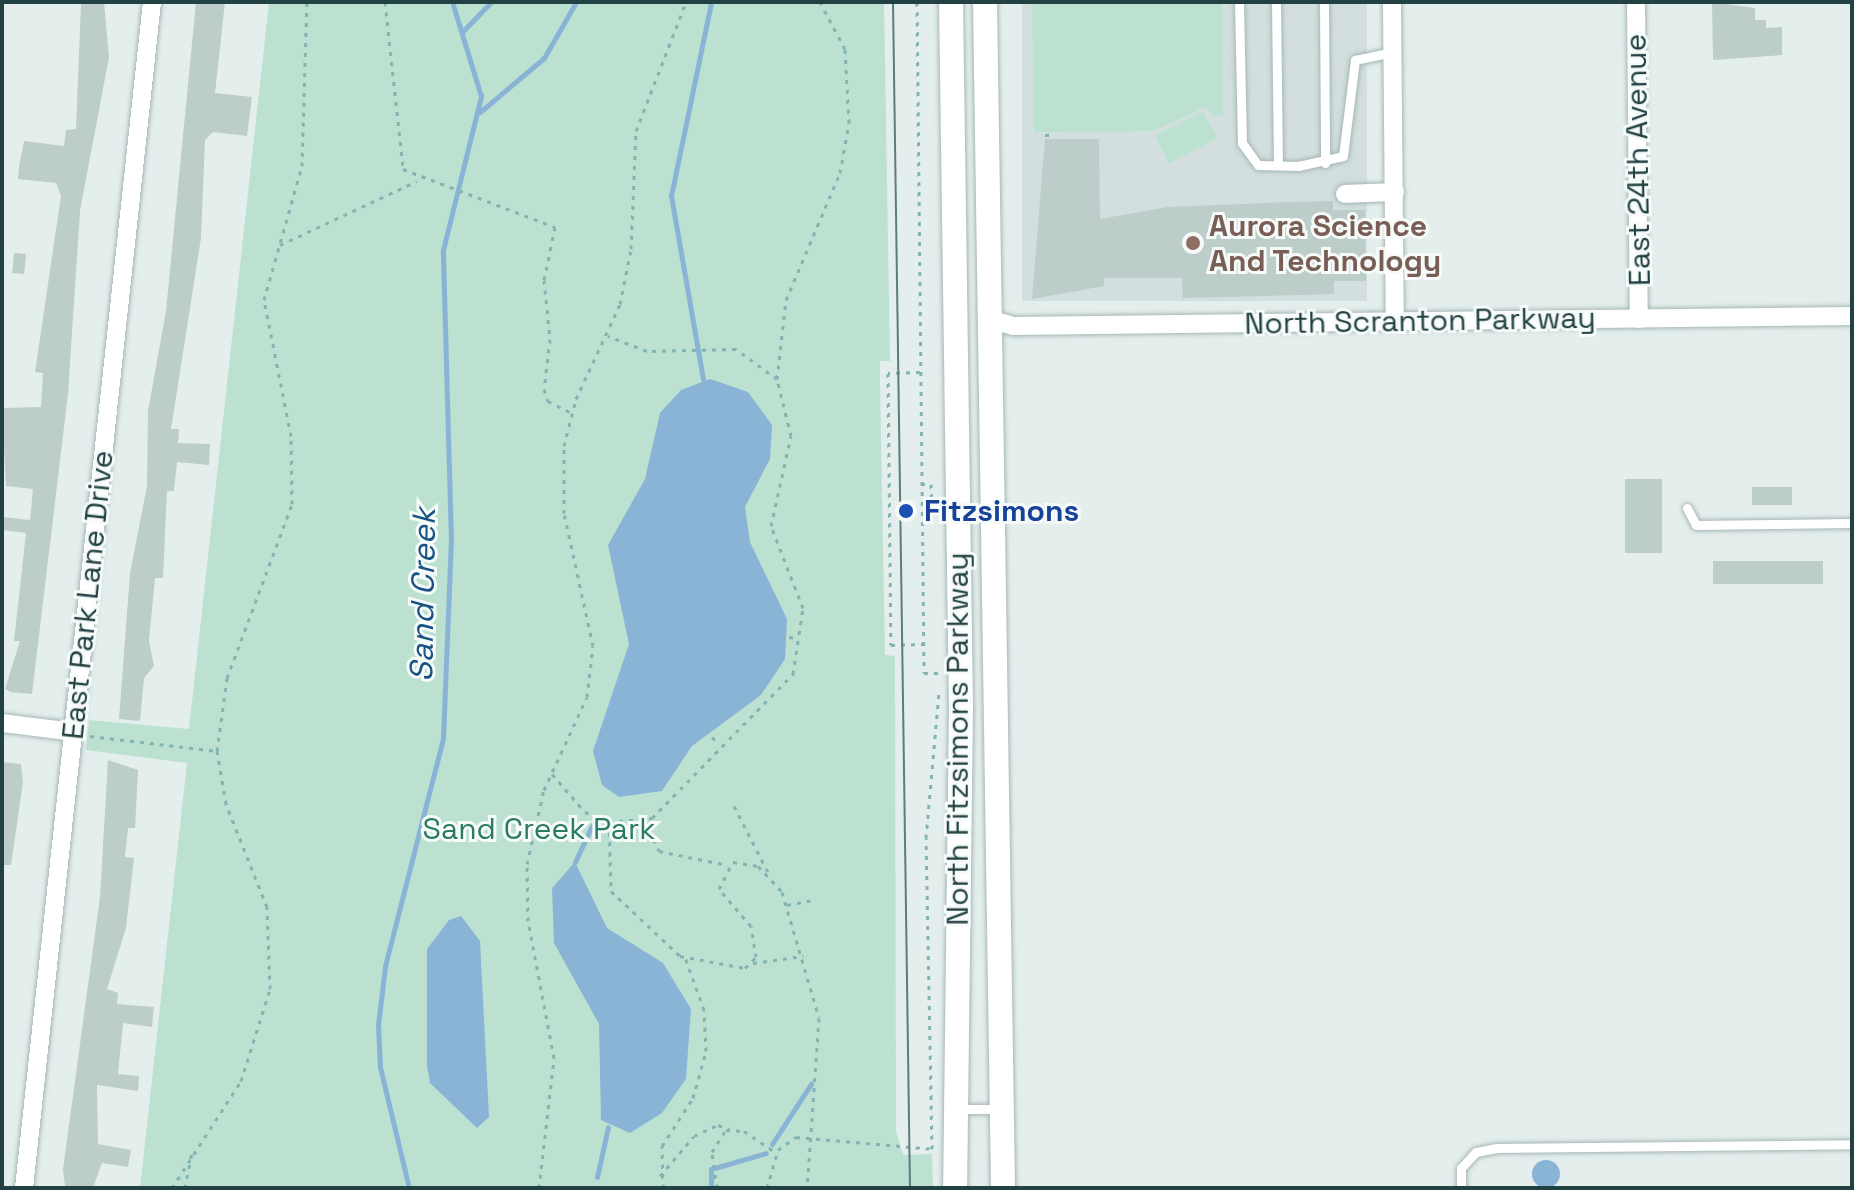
<!DOCTYPE html>
<html>
<head>
<meta charset="utf-8">
<style>
	body { margin:0 }
	#map { position:relative; width:1854px; height:1190px; overflow:hidden; background:#e4efed; font-family:"Space Grotesk",sans-serif }
	div>[style] { position:absolute }
	[style*='--x'] { left:calc(var(--x)*1px); top:calc(var(--y)*1px); width:calc(var(--w)*1px); rotate:calc(var(--a)*1deg) }
	.built>* { inset:0; background:#d2dfde; transform-origin:0 0 }
	.green>* { inset:0; background:#bce1d1; transform-origin:0 0 }
	.water>* { inset:0; background:#8ab4d6 }
	.round { border-radius:50% }
	.stream>* { height:5px; margin:-2.5px; padding:0 2.5px; transform-origin:2.5px; border-radius:2.5px; background:#8ab4d6 }
	.building>* { inset:0; background:#bccdca; transform-origin:0 0 }
	.path>* { height:3px; margin-top:-1.5px; transform-origin:0; background:repeating-linear-gradient(90deg,#83b4b3 0 4px,transparent 0 10px) }
	.roads { filter:drop-shadow(0 0 2px #a6b7b6) drop-shadow(0 0 2px #a6b7b6) }
	.lane>* { height:9px; margin:-4.5px; padding:0 4.5px; transform-origin:4.5px; border-radius:4.5px; background:#fff }
	.street>* { height:18px; margin:-9px; padding:0 9px; transform-origin:9px; border-radius:9px; background:#fff }
	.secondary>* { height:24px; margin:-12px; padding:0 12px; transform-origin:12px; border-radius:12px; background:#fff }
	.tram>* { height:2px; margin:-1px; padding:0 1px; transform-origin:1px; border-radius:1px; background:#5d7c7d }
	.dots>* { width:22px; height:22px; translate:-50% -50%; box-sizing:border-box; border:4px solid #f6fbfa; border-radius:50% }
	span { translate:-50% -50%; white-space:nowrap; text-align:center; line-height:1.15; -webkit-text-stroke:6px #f6fbfa; paint-order:stroke }
	.street-label { font-size:30px; color:#224142 }
	.education-label { font-size:30px; color:#785e54; font-weight:700 }
	.left { translate:0 -50%; text-align:left }
	.transit-label { font-size:30px; color:#164399; font-weight:700 }
	.park-label { font-size:30px; color:#297c62 }
	.water-label { font-size:32px; color:#185183; font-style:italic }
	.frame { position:absolute; inset:0; border:4px solid #224142; pointer-events:none }
</style>
</head>
<body>
<div id="map">
	<div class="built">
		<div style="left:1022px;top:2px;width:345px;height:299px"></div>
	</div>
	<div class="green">
		<div style="clip-path:polygon(269px 2px,884px 2px,890px 361px,880px 361px,880px 382px,885px 655px,895px 656px,896px 1131px,903px 1155px,932px 1154px,933px 1188px,140px 1188px,187px 763px,86px 750px,89px 720px,189px 729px)"></div>
		<div style="clip-path:polygon(1032px 2px,1222px 2px,1223px 115px,1212px 116px,1206px 106px,1154px 131px,1034px 132px)"></div>
		<div style="left:1203px;top:111px;width:31px;height:54px;rotate:63deg"></div>
	</div>
	<div class="water">
		<div style="clip-path:polygon(710px 379px,748px 392px,772px 425px,770px 459px,745px 507px,750px 542px,787px 619px,785px 659px,761px 695px,692px 746px,662px 791px,619px 797px,602px 785px,593px 751px,629px 644px,608px 545px,645px 479px,660px 413px,681px 390px)"></div>
		<div style="clip-path:polygon(575px 862px,607px 928px,663px 963px,691px 1009px,686px 1079px,662px 1113px,630px 1133px,601px 1120px,599px 1024px,554px 943px,552px 888px)"></div>
		<div style="clip-path:polygon(461px 916px,480px 941px,489px 1117px,477px 1128px,430px 1083px,427px 1066px,427px 949px,449px 920px)"></div>
		<div class="round" style="left:1532px;top:1160px;width:28px;height:28px"></div>
	</div>
	<div class="stream">
		<div style="--x:464;--y:30;--w:39;--a:-46"></div>
		<div style="--x:480;--y:112;--w:84;--a:-40.2"></div>
		<div style="--x:544;--y:58;--w:64;--a:-60.3"></div>
		<div style="--x:703;--y:379;--w:186;--a:-99.9"></div>
		<div style="--x:671;--y:196;--w:198;--a:-78.3"></div>
		<div style="--x:575;--y:862;--w:40;--a:-65"></div>
		<div style="--x:772;--y:1144;--w:72;--a:-57"></div>
		<div style="--x:597;--y:1177;--w:51;--a:-77.6"></div>
		<div style="--x:409;--y:1188;--w:124;--a:-103.5"></div>
		<div style="--x:380;--y:1067;--w:42;--a:-92.7"></div>
		<div style="--x:378;--y:1025;--w:59;--a:-83.2"></div>
		<div style="--x:385;--y:966;--w:235;--a:-75.7"></div>
		<div style="--x:443;--y:738;--w:196;--a:-87.7"></div>
		<div style="--x:451;--y:542;--w:292;--a:-91.6"></div>
		<div style="--x:443;--y:250;--w:159;--a:-76.1"></div>
		<div style="--x:481;--y:96;--w:98;--a:-107.1"></div>
		<div style="--x:711;--y:1188;--w:19;--a:-90"></div>
		<div style="--x:711;--y:1169;--w:57;--a:-16.2"></div>
	</div>
	<div class="building">
		<div style="clip-path:polygon(104px 2px,109px 57px,80px 211px,68px 394px,32px 694px,11px 692px,5px 689px,20px 641px,14px 641px,26px 533px,2px 530px,2px 517px,30px 520px,33px 489px,6px 486px,2px 408px,41px 407px,43px 373px,35px 372px,61px 196px,56px 183px,18px 179px,19px 167px,24px 141px,64px 146px,66px 130px,76px 129px,81px 4px)"></div>
		<div style="clip-path:polygon(196px 2px,225px 2px,215px 93px,252px 97px,247px 136px,213px 132px,205px 140px,201px 238px,171px 429px,179px 429px,178px 443px,210px 444px,209px 465px,177px 462px,174px 491px,167px 491px,163px 578px,155px 578px,149px 641px,154px 666px,144px 678px,140px 721px,119px 719px,130px 573px,147px 486px,148px 411px,166px 311px)"></div>
		<div style="clip-path:polygon(1712px 2px,1755px 8px,1755px 20px,1766px 20px,1766px 28px,1782px 27px,1782px 55px,1713px 60px)"></div>
		<div style="clip-path:polygon(1045px 139px,1099px 139px,1100px 219px,1168px 207px,1289px 202px,1333px 201px,1333px 210px,1365px 210px,1366px 281px,1334px 281px,1334px 294px,1183px 298px,1182px 278px,1104px 278px,1104px 286px,1032px 299px)"></div>
		<div style="left:14px;top:253px;width:12px;height:20px;rotate:5deg"></div>
		<div style="left:1625px;top:479px;width:37px;height:74px"></div>
		<div style="left:1792px;top:487px;width:18px;height:40px;rotate:90deg"></div>
		<div style="left:1823px;top:561px;width:23px;height:110px;rotate:90deg"></div>
		<div style="clip-path:polygon(108px 760px,138px 770px,135px 828px,128px 828px,125px 857px,134px 858px,126px 928px,107px 989px,118px 993px,117px 1004px,154px 1007px,152px 1027px,123px 1023px,118px 1074px,139px 1076px,138px 1091px,97px 1085px,98px 1144px,131px 1150px,128px 1167px,102px 1163px,93px 1188px,76px 1188px,65px 1186px,63px 1169px,100px 897px)"></div>
		<div style="clip-path:polygon(2px 762px,21px 764px,23px 782px,11px 865px,2px 865px)"></div>
	</div>
	<div class="path">
		<div style="--x:385;--y:2;--w:168;--a:83.8"></div>
		<div style="--x:403;--y:169;--w:163;--a:20.9"></div>
		<div style="--x:555;--y:227;--w:54;--a:101.7"></div>
		<div style="--x:544;--y:280;--w:59;--a:84.2"></div>
		<div style="--x:550;--y:339;--w:50;--a:96.8"></div>
		<div style="--x:544;--y:389;--w:13;--a:72"></div>
		<div style="--x:548;--y:401;--w:27;--a:27"></div>
		<div style="--x:917;--y:2;--w:671;--a:89.4"></div>
		<div style="--x:924;--y:673;--w:17;--a:0"></div>
		<div style="--x:1045;--y:135;--w:5;--a:0"></div>
		<div style="--x:280;--y:245;--w:151;--a:-25"></div>
		<div style="--x:920;--y:372;--w:32;--a:178"></div>
		<div style="--x:888;--y:373;--w:272;--a:89.4"></div>
		<div style="--x:891;--y:645;--w:32;--a:-2"></div>
		<div style="--x:777;--y:379;--w:80;--a:-83.5"></div>
		<div style="--x:786;--y:300;--w:138;--a:-67"></div>
		<div style="--x:840;--y:173;--w:51;--a:-79.8"></div>
		<div style="--x:849;--y:123;--w:74;--a:-93.1"></div>
		<div style="--x:845;--y:49;--w:53;--a:-118"></div>
		<div style="--x:921;--y:484;--w:10;--a:0"></div>
		<div style="--x:931;--y:484;--w:23;--a:88"></div>
		<div style="--x:932;--y:507;--w:7;--a:0"></div>
		<div style="--x:789;--y:637;--w:9;--a:6"></div>
		<div style="--x:90;--y:736;--w:128;--a:6.7"></div>
		<div style="--x:712;--y:737;--w:9;--a:49"></div>
		<div style="--x:552;--y:774;--w:50;--a:49"></div>
		<div style="--x:585;--y:812;--w:26;--a:23"></div>
		<div style="--x:609;--y:822;--w:43;--a:-5.3"></div>
		<div style="--x:652;--y:818;--w:202;--a:-45.6"></div>
		<div style="--x:793;--y:674;--w:67;--a:-81.4"></div>
		<div style="--x:803;--y:608;--w:88;--a:-111.3"></div>
		<div style="--x:771;--y:526;--w:92;--a:-77.5"></div>
		<div style="--x:791;--y:436;--w:59;--a:-103.8"></div>
		<div style="--x:777;--y:379;--w:51;--a:-143.8"></div>
		<div style="--x:736;--y:349;--w:89;--a:178.7"></div>
		<div style="--x:647;--y:351;--w:42;--a:-159"></div>
		<div style="--x:734;--y:806;--w:79;--a:62.8"></div>
		<div style="--x:645;--y:821;--w:33;--a:65"></div>
		<div style="--x:659;--y:851;--w:70;--a:11.5"></div>
		<div style="--x:609;--y:822;--w:69;--a:88.3"></div>
		<div style="--x:611;--y:891;--w:95;--a:43.3"></div>
		<div style="--x:680;--y:956;--w:66;--a:10.5"></div>
		<div style="--x:745;--y:968;--w:16;--a:-45"></div>
		<div style="--x:756;--y:957;--w:31;--a:-99"></div>
		<div style="--x:751;--y:926;--w:49;--a:-130.9"></div>
		<div style="--x:719;--y:889;--w:30;--a:-63"></div>
		<div style="--x:733;--y:862;--w:25;--a:9"></div>
		<div style="--x:758;--y:866;--w:35;--a:47"></div>
		<div style="--x:782;--y:892;--w:131;--a:73.6"></div>
		<div style="--x:819;--y:1018;--w:170;--a:94"></div>
		<div style="--x:787;--y:905;--w:25;--a:-11"></div>
		<div style="--x:753;--y:963;--w:51;--a:-7.8"></div>
		<div style="--x:932;--y:1149;--w:311;--a:-91.1"></div>
		<div style="--x:926;--y:838;--w:147;--a:-84.9"></div>
		<div style="--x:660;--y:1176;--w:52;--a:-49.6"></div>
		<div style="--x:694;--y:1136;--w:26;--a:-25"></div>
		<div style="--x:718;--y:1125;--w:12;--a:20"></div>
		<div style="--x:172;--y:1188;--w:127;--a:-57.2"></div>
		<div style="--x:241;--y:1081;--w:96;--a:-72.5"></div>
		<div style="--x:270;--y:989;--w:82;--a:-92.1"></div>
		<div style="--x:267;--y:907;--w:111;--a:-111.7"></div>
		<div style="--x:226;--y:804;--w:54;--a:-99.6"></div>
		<div style="--x:217;--y:751;--w:74;--a:-82.2"></div>
		<div style="--x:227;--y:678;--w:186;--a:-69.5"></div>
		<div style="--x:292;--y:504;--w:68;--a:-90.8"></div>
		<div style="--x:291;--y:436;--w:139;--a:-101.2"></div>
		<div style="--x:264;--y:300;--w:139;--a:-74.2"></div>
		<div style="--x:302;--y:166;--w:164;--a:-88.3"></div>
		<div style="--x:185;--y:1188;--w:38;--a:-79"></div>
		<div style="--x:539;--y:1188;--w:131;--a:-83.4"></div>
		<div style="--x:554;--y:1058;--w:139;--a:-100.7"></div>
		<div style="--x:528;--y:921;--w:57;--a:-91"></div>
		<div style="--x:527;--y:864;--w:76;--a:-77.1"></div>
		<div style="--x:544;--y:790;--w:102;--a:-65.2"></div>
		<div style="--x:587;--y:697;--w:51;--a:-83.3"></div>
		<div style="--x:593;--y:646;--w:136;--a:-102.3"></div>
		<div style="--x:564;--y:513;--w:67;--a:-90"></div>
		<div style="--x:564;--y:446;--w:49;--a:-75.7"></div>
		<div style="--x:576;--y:399;--w:105;--a:-65.1"></div>
		<div style="--x:620;--y:304;--w:56;--a:-78.7"></div>
		<div style="--x:631;--y:249;--w:118;--a:-87.6"></div>
		<div style="--x:636;--y:131;--w:138;--a:-68.8"></div>
		<div style="--x:663;--y:1188;--w:42;--a:-91.4"></div>
		<div style="--x:662;--y:1146;--w:57;--a:-57.1"></div>
		<div style="--x:693;--y:1098;--w:49;--a:-74.5"></div>
		<div style="--x:706;--y:1051;--w:41;--a:-92.8"></div>
		<div style="--x:704;--y:1010;--w:56;--a:-109.7"></div>
		<div style="--x:717;--y:1188;--w:36;--a:-98"></div>
		<div style="--x:712;--y:1152;--w:26;--a:-58"></div>
		<div style="--x:726;--y:1130;--w:18;--a:3"></div>
		<div style="--x:744;--y:1131;--w:40;--a:34"></div>
		<div style="--x:767;--y:1188;--w:40;--a:-74"></div>
		<div style="--x:778;--y:1150;--w:22;--a:-36"></div>
		<div style="--x:796;--y:1137;--w:139;--a:5"></div>
	</div>
	<div class="roads">
		<div class="lane">
			<div style="--x:1239;--y:2;--w:141;--a:88.8"></div>
			<div style="--x:1242;--y:143;--w:27;--a:54"></div>
			<div style="--x:1258;--y:165;--w:40;--a:1.4"></div>
			<div style="--x:1298;--y:166;--w:46;--a:-12.5"></div>
			<div style="--x:1343;--y:156;--w:97;--a:-82.9"></div>
			<div style="--x:1355;--y:60;--w:39;--a:-12"></div>
			<div style="--x:1276;--y:2;--w:163;--a:89.3"></div>
			<div style="--x:1324;--y:2;--w:161;--a:89.6"></div>
			<div style="--x:1687;--y:508;--w:19;--a:62"></div>
			<div style="--x:1696;--y:525;--w:156;--a:-0.7"></div>
			<div style="--x:956;--y:1109;--w:44;--a:0"></div>
			<div style="--x:1461;--y:1188;--w:20;--a:-90"></div>
			<div style="--x:1461;--y:1168;--w:22;--a:-47"></div>
			<div style="--x:1476;--y:1152;--w:21;--a:-11"></div>
			<div style="--x:1497;--y:1148;--w:355;--a:-0.6"></div>
		</div>
		<div class="street">
			<div style="--x:1392;--y:2;--w:319;--a:89.5"></div>
			<div style="--x:1636;--y:2;--w:317;--a:89.5"></div>
			<div style="--x:1345;--y:194;--w:50;--a:-2.3"></div>
			<div style="--x:989;--y:319;--w:25;--a:16"></div>
			<div style="--x:1013;--y:326;--w:839;--a:-0.68"></div>
			<div style="--x:2;--y:723;--w:73;--a:7.1"></div>
			<div style="--x:24;--y:1188;--w:1193;--a:-83.84"></div>
		</div>
		<div class="secondary">
			<div style="--x:951;--y:2;--w:704;--a:89.19"></div>
			<div style="--x:961;--y:706;--w:482;--a:90.7"></div>
			<div style="--x:985;--y:2;--w:1186;--a:89.13"></div>
		</div>
	</div>
	<div class="tram">
		<div style="--x:893;--y:2;--w:1186;--a:89.18"></div>
	</div>
	<div class="dots">
		<div style="left:1193px;top:243px;background:#8d6e63"></div>
		<div style="left:906px;top:511px;background:#1a4fb4"></div>
	</div>
	<div class="street-label">
		<span style="left:1638px;top:160px;rotate:-91deg">East 24th Avenue</span>
		<span style="left:1420px;top:321px;rotate:-1deg">North Scranton Parkway</span>
		<span style="left:88px;top:595px;rotate:-84deg">East Park Lane Drive</span>
		<span style="left:958px;top:739px;rotate:-90deg">North Fitzsimons Parkway</span>
	</div>
	<div class="education-label">
		<span class="left" style="left:1209px;top:243px">Aurora Science<br>And Technology</span>
	</div>
	<div class="transit-label">
		<span class="left" style="left:924px;top:511px">Fitzsimons</span>
	</div>
	<div class="park-label">
		<span style="left:539px;top:829px">Sand Creek Park</span>
	</div>
	<div class="water-label">
		<span style="left:423px;top:595px;rotate:-89deg">Sand Creek</span>
	</div>
	<div class="frame"></div>
</div>
</body>
</html>
